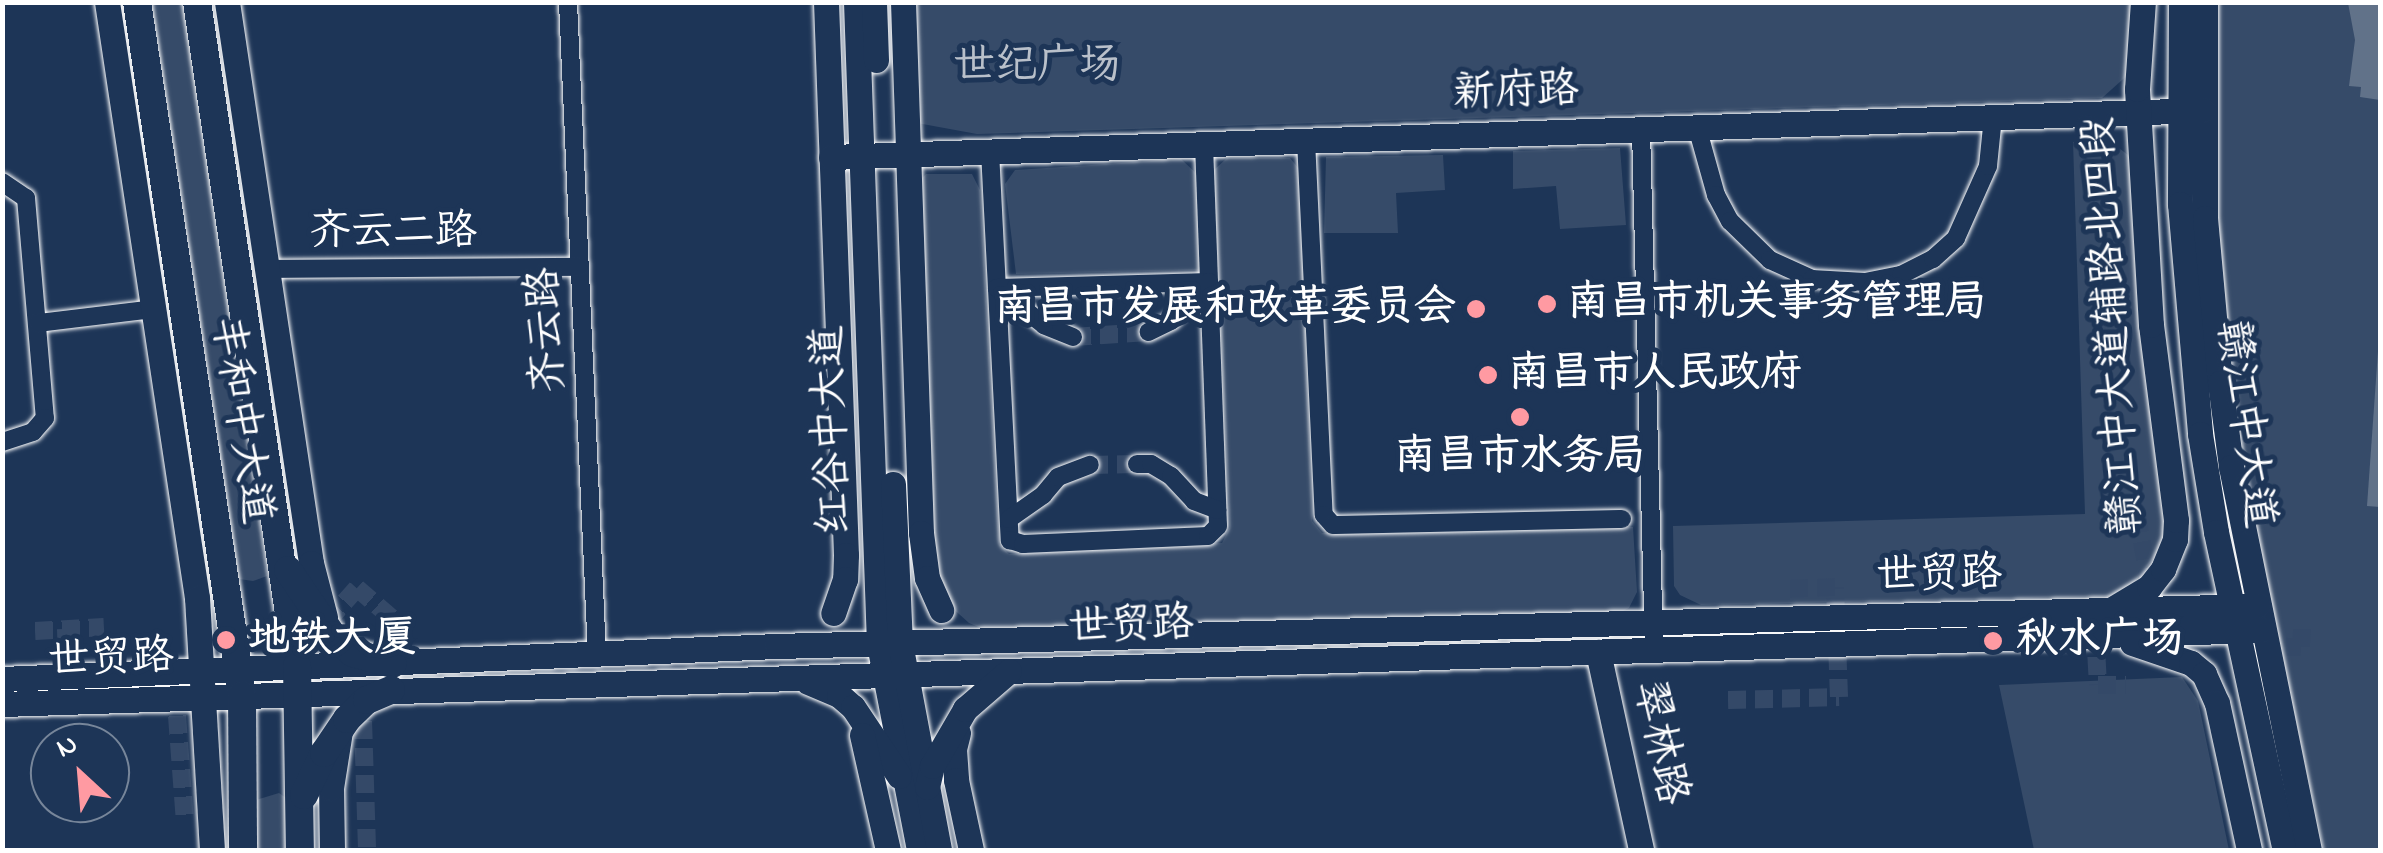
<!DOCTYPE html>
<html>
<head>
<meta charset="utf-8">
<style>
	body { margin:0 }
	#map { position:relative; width:2383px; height:853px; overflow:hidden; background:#1d3557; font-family:"Indie Flower","LXGW WenKai TC",sans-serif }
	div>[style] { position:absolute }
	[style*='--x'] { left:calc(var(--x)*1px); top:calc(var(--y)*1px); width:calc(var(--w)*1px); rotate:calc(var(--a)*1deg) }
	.green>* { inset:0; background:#364b69 }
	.water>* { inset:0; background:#617289 }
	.street-tunnel>* { height:18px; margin-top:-9px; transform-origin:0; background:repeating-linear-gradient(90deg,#344968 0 18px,transparent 0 27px) }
	.roads { filter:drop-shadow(0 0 2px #fff) drop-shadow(0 0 2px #fff) }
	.street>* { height:18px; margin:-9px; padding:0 9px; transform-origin:9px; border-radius:9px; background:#1d3557 }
	.secondary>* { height:25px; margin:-12.5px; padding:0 12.5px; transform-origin:12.5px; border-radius:12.5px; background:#1d3557 }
	.primary>* { height:28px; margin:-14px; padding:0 14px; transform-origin:14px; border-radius:14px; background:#1d3557 }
	.dots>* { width:28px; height:28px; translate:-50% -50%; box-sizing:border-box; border:5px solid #1d3557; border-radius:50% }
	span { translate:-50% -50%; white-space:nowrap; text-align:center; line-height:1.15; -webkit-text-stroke:10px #1d3557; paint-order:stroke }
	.park-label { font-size:42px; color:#b9c0ca }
	.street-label { font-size:42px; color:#fff }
	.poi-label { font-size:42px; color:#fff; font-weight:700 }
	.left { translate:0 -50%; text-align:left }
	.right { translate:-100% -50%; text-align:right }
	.frame { position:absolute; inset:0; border:5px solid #fff; pointer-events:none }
	.north { position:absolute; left:30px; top:723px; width:100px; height:100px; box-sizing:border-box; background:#1d3557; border:2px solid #77869a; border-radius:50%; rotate:334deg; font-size:28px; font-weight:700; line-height:40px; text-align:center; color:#fff }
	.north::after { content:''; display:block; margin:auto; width:35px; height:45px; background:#ff9aa2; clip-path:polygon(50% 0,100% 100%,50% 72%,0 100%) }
</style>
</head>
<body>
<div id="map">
	<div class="green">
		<div style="clip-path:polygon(152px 3px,184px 3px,267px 576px,253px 581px,239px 579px)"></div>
		<div style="clip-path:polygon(911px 3px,2135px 3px,2131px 72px,2102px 98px,977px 134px,917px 123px)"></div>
		<div style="clip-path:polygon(2219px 3px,2380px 3px,2380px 850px,2324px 850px,2250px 508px,2218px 238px)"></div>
		<div style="clip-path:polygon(2105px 137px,2133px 159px,2167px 526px,2162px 548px,2135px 581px,2115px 596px,1701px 605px,1680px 595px,1674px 586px,1673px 526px,2085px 514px,2073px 142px)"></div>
		<div style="clip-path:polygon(1620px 148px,1626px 225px,1560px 229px,1556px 186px,1513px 189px,1513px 151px)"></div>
		<div style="clip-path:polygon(1443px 155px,1445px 190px,1396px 193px,1398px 233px,1324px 233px,1326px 157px)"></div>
		<div style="clip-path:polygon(1227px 158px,1290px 158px,1299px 169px,1312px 521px,1322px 533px,1633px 527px,1637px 592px,1629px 608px,1617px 614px,993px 633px,969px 623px,949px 605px,933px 580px,917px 183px,926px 174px,972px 174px,980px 190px,999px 544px,1009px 554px,1222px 543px,1230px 527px,1214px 170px)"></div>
		<div style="clip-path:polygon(1181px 159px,1198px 175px,1199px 270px,1016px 274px,1005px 184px,1015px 170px)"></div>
		<div style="clip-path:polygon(2182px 677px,2198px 701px,2229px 850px,2034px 850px,1999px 685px)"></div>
		<div style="clip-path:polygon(279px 793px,289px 800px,289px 850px,257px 850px,256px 800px)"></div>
	</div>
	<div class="water">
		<div style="clip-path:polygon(2348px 3px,2380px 3px,2380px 100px,2360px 97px,2361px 87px,2349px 86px,2355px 40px)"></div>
		<div style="clip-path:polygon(2380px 323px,2380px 507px,2367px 506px)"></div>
	</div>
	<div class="street-tunnel">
		<div style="--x:1073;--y:337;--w:75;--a:-3.8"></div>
		<div style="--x:1090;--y:465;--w:47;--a:-1.2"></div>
		<div style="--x:2137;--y:515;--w:79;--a:79.8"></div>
		<div style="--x:66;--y:629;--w:58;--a:88"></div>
		<div style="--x:2095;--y:630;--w:55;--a:86.9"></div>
		<div style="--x:2098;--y:685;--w:28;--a:0"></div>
		<div style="--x:35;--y:631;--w:69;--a:-3.3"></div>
		<div style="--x:2259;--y:646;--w:42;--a:1.4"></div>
		<div style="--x:2301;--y:647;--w:22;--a:-87"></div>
		<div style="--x:310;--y:676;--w:34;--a:-92"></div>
		<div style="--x:309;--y:642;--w:72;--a:-48.4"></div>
		<div style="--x:357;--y:588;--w:49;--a:40.9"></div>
		<div style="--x:175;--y:689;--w:134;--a:85.7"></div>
		<div style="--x:358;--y:700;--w:22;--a:77"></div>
		<div style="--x:363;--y:721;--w:129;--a:88.2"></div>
		<div style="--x:1728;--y:700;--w:111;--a:-1.5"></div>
		<div style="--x:1839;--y:697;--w:110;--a:-92.1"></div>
		<div style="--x:1835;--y:587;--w:49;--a:177.7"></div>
	</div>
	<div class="roads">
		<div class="street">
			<div style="--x:568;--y:2;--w:654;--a:87.46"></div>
			<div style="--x:1697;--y:127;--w:71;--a:74.4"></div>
			<div style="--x:1716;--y:195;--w:30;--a:62"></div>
			<div style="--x:1730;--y:221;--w:56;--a:44.3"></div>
			<div style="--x:1770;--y:260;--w:46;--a:24.3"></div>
			<div style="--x:1812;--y:279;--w:53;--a:3.2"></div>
			<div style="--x:1865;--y:282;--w:37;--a:-11"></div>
			<div style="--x:1901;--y:275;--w:36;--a:-27"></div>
			<div style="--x:1933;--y:259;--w:31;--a:-42"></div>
			<div style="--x:1956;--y:238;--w:79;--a:-66"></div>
			<div style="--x:1988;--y:166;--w:49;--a:-84.2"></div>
			<div style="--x:1641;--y:129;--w:522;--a:88.57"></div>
			<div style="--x:1306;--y:140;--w:375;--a:87.3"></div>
			<div style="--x:1324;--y:515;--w:13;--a:48"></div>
			<div style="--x:1333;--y:525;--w:289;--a:-1.2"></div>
			<div style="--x:990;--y:151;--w:390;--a:87.1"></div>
			<div style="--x:1010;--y:540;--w:14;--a:17"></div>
			<div style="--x:1023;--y:544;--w:185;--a:-2.5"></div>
			<div style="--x:1208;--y:536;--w:14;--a:-45"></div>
			<div style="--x:1218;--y:526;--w:382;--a:-92.1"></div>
			<div style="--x:2;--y:182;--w:29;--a:34"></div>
			<div style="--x:26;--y:198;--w:221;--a:85.1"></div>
			<div style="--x:45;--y:418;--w:18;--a:131"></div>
			<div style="--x:33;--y:432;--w:33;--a:162"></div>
			<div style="--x:267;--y:269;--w:313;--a:-0.4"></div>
			<div style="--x:38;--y:323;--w:117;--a:-6.9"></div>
			<div style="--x:1073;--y:337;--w:31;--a:-158"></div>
			<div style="--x:1044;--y:325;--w:60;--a:-141.8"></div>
			<div style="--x:997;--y:288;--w:212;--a:-1.6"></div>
			<div style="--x:1209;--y:282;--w:54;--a:134.3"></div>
			<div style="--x:1171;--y:321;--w:25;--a:154"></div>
			<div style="--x:1137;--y:464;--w:14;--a:0"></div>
			<div style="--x:1151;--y:464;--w:23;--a:31"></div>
			<div style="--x:1171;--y:476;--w:34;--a:47"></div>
			<div style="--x:1194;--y:501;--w:25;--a:21"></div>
			<div style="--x:1009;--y:519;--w:42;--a:-35.2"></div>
			<div style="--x:1043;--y:495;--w:23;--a:-50"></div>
			<div style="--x:1058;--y:477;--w:34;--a:-21"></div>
		</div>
		<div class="secondary">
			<div style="--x:107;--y:2;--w:603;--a:81.41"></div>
			<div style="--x:197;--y:598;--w:252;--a:86.6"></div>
			<div style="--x:227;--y:2;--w:567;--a:81.48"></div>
			<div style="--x:311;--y:563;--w:56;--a:75.5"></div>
			<div style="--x:826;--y:2;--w:553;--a:87.93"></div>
			<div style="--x:846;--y:555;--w:24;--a:92"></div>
			<div style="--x:845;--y:579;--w:36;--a:109"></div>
			<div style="--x:856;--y:2;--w:642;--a:87.95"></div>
			<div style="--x:879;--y:644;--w:210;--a:79"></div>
			<div style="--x:874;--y:2;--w:58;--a:88"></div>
			<div style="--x:903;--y:2;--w:531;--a:88.06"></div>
			<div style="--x:921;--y:533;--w:45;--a:82.4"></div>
			<div style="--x:927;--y:578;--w:35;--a:66"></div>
			<div style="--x:2181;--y:2;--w:202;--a:90.3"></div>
			<div style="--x:2180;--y:204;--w:231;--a:85"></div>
			<div style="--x:2200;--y:434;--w:99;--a:80.7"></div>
			<div style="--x:2216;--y:532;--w:325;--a:77.8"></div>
			<div style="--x:2205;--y:2;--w:216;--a:90"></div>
			<div style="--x:2205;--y:218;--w:166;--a:84.8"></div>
			<div style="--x:2220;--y:383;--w:85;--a:82.5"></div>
			<div style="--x:2231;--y:467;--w:391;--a:78.5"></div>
			<div style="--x:831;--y:157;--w:1373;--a:-1.96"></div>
			<div style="--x:893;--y:484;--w:159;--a:87.5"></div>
			<div style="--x:900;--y:643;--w:211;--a:79.3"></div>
			<div style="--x:2109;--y:611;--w:47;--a:-31"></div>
			<div style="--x:2149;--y:587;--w:23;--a:-52"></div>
			<div style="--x:2163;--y:569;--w:32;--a:-68"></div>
			<div style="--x:2175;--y:539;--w:19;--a:-87"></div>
			<div style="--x:2176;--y:520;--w:197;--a:-97.3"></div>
			<div style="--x:2151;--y:325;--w:236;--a:-93.4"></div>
			<div style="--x:2137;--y:89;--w:87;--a:-86.1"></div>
			<div style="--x:2132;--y:643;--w:62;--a:18.7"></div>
			<div style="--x:2191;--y:663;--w:17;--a:40"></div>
			<div style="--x:2204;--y:674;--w:32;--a:66"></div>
			<div style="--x:2217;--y:703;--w:150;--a:77.7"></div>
			<div style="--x:1598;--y:652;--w:203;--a:77.7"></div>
			<div style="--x:2;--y:679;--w:776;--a:-2.44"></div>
			<div style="--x:777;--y:646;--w:1481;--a:-1.55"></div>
			<div style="--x:808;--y:682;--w:34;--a:23"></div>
			<div style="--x:839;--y:695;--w:18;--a:41"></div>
			<div style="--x:853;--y:707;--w:83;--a:56.3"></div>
			<div style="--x:2;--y:704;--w:2261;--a:-1.88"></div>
			<div style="--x:958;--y:733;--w:16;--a:104"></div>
			<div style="--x:954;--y:749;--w:31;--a:86"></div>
			<div style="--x:956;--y:780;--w:72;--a:77.9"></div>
			<div style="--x:862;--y:735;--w:118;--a:77.3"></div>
			<div style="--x:927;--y:787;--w:22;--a:-77"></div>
			<div style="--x:932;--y:766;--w:66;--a:-59.9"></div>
			<div style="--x:965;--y:709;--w:58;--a:-40.8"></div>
			<div style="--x:332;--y:850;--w:62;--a:-90.9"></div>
			<div style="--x:331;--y:788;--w:58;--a:-81"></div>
		</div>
		<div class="primary">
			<div style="--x:137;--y:2;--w:701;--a:81.38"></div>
			<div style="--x:242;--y:695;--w:155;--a:89.6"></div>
			<div style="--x:197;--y:2;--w:671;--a:81.44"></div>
			<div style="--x:297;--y:666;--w:184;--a:89.1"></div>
			<div style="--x:288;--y:570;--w:78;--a:55.9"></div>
			<div style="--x:332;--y:635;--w:28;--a:41"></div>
			<div style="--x:353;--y:653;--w:41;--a:15.4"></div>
			<div style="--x:304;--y:795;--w:47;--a:-64.5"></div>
			<div style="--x:324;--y:753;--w:41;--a:-55.9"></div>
			<div style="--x:347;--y:719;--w:28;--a:-44"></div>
			<div style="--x:367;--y:700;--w:26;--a:-23"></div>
		</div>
	</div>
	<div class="dots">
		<div style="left:1547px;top:304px;background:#ff9aa2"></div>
		<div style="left:1476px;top:309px;background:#ff9aa2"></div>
		<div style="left:1488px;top:375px;background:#ff9aa2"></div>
		<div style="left:1520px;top:417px;background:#ff9aa2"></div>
		<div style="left:226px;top:640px;background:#ff9aa2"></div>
		<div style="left:1993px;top:641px;background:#ff9aa2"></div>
	</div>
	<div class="park-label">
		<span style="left:1037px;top:67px">世纪广场</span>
	</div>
	<div class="street-label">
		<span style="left:1516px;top:93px;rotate:-2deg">新府路</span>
		<span style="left:393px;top:233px">齐云二路</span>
		<span style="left:2114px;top:326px;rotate:-94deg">赣江中大道辅路北四段</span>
		<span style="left:548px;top:330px;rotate:-93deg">齐云路</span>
		<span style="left:240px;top:420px;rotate:81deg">丰和中大道</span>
		<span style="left:2244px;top:424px;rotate:82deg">赣江中大道</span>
		<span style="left:833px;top:430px;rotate:-92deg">红谷中大道</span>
		<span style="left:1939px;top:576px;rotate:-1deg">世贸路</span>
		<span style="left:1131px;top:627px;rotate:-2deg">世贸路</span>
		<span style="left:111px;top:660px;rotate:-2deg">世贸路</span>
		<span style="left:1659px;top:743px;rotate:78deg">翠林路</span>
	</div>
	<div class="poi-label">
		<span class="left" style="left:1567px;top:304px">南昌市机关事务管理局</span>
		<span class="right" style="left:1456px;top:309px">南昌市发展和改革委员会</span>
		<span class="left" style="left:1508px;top:375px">南昌市人民政府</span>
		<span style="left:1520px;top:458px">南昌市水务局</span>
		<span class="left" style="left:248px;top:640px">地铁大厦</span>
		<span class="left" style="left:2016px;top:641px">秋水广场</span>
	</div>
	<div class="frame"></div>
	<div class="north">N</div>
</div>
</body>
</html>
